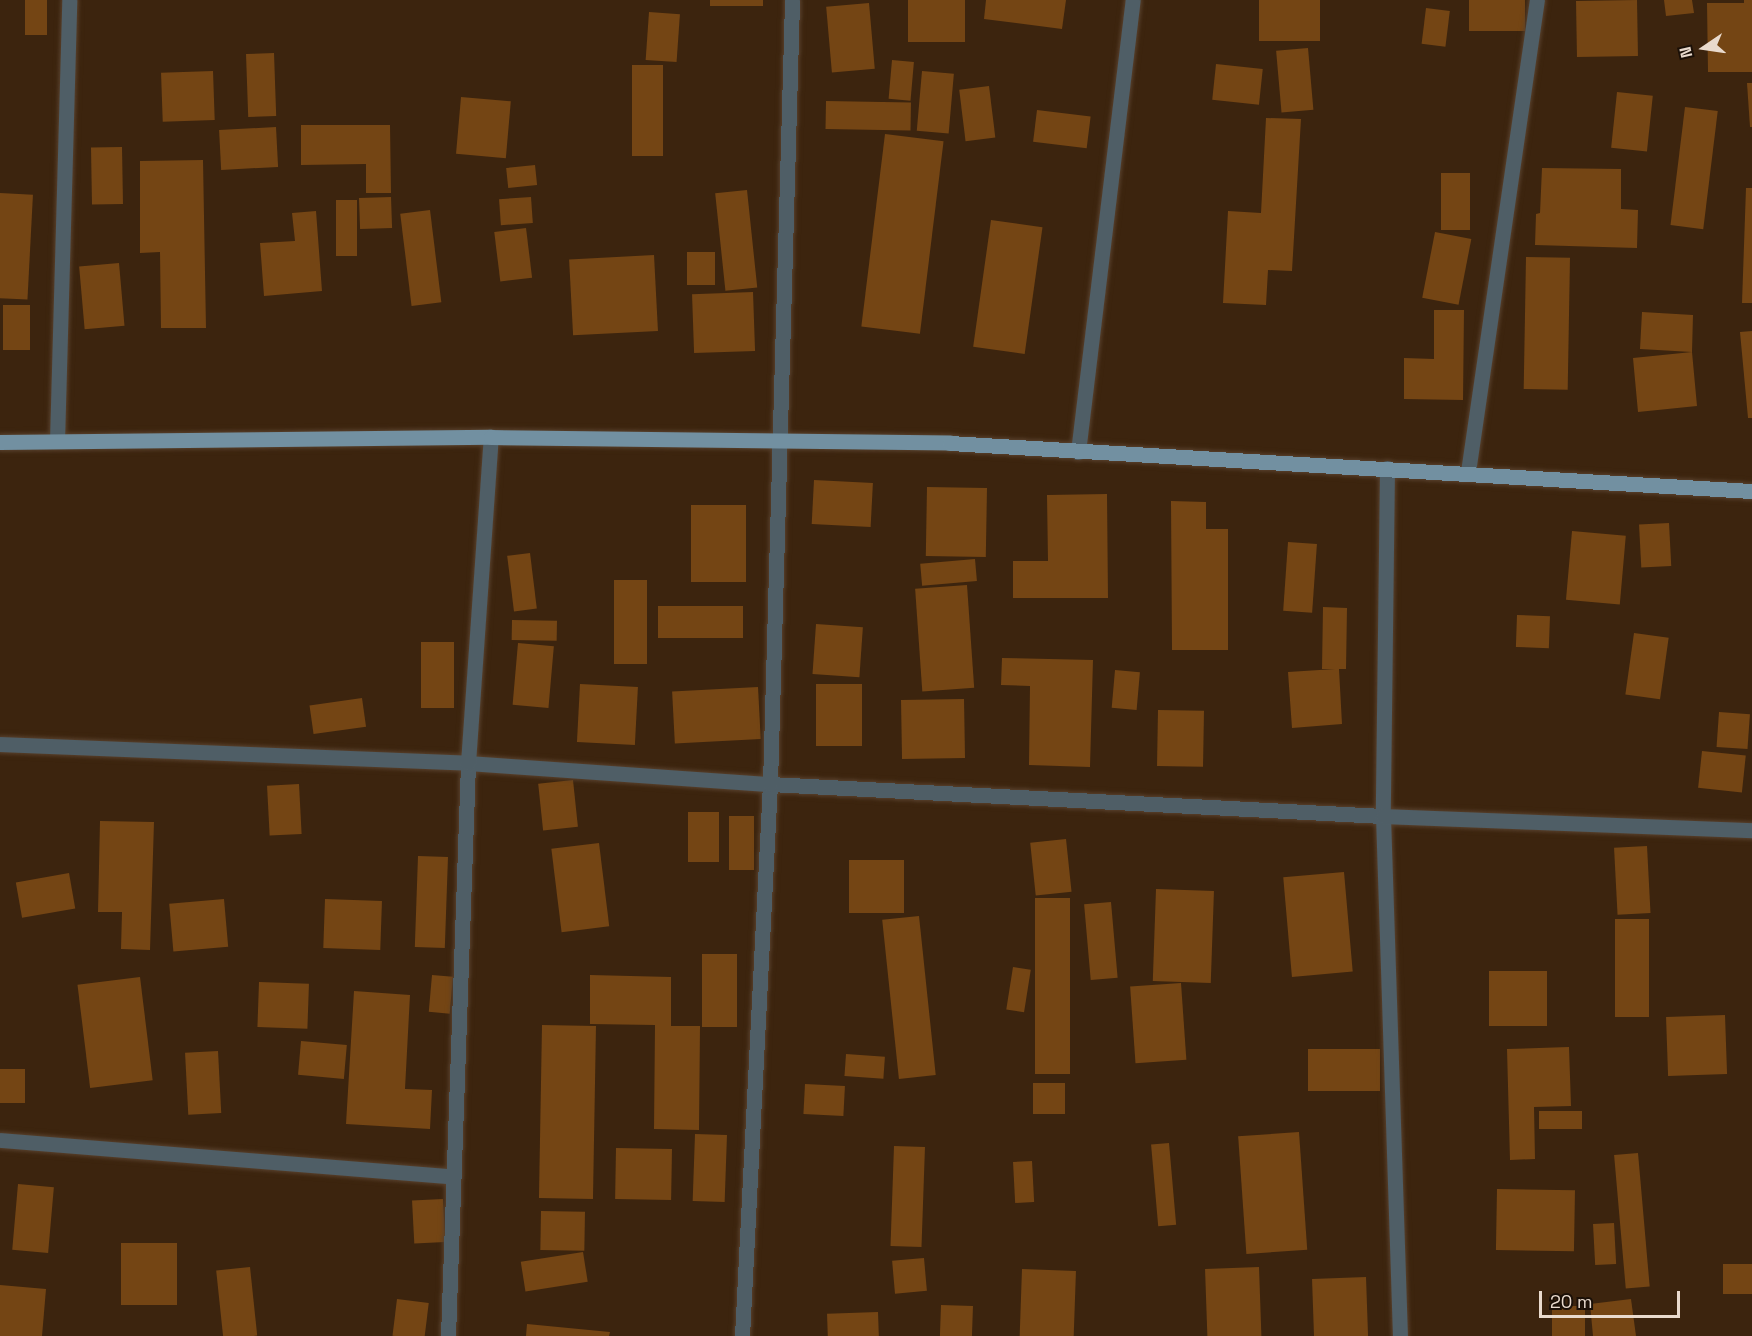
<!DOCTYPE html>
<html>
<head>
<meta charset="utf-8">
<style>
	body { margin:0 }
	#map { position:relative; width:1752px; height:1336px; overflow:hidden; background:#3c240e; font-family:"Space Grotesk",sans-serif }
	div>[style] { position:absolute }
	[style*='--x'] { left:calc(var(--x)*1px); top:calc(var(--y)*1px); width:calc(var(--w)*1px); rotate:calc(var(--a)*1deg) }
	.building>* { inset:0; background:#744514; transform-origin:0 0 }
	.roads { filter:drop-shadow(0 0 2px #58412d) drop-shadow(0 0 2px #58412d) }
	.street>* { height:15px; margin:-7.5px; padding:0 7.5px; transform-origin:7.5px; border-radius:7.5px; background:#4f5e66 }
	.primary>* { height:15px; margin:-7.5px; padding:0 7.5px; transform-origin:7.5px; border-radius:7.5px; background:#7290a1 }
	span { translate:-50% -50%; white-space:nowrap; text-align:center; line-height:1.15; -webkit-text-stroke:4.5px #1b1007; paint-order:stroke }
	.north { position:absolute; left:1674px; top:18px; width:60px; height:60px; -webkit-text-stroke:4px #1b1007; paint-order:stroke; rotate:257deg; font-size:16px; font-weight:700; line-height:24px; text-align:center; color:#e9dacd }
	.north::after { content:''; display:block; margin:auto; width:21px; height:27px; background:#e9dacd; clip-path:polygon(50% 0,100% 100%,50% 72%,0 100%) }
	.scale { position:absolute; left:1539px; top:1291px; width:141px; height:27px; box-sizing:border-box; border:3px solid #e9dacd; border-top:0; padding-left:8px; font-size:18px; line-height:21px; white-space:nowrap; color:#e9dacd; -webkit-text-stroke:4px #1b1007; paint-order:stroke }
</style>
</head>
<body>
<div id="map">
	<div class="building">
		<div style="left:25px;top:0;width:22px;height:35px"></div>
		<div style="left:710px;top:0;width:53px;height:6px"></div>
		<div style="left:908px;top:0;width:57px;height:42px"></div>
		<div style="clip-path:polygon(986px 0,1066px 0,1062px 29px,984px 19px)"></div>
		<div style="left:1259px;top:0;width:61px;height:41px"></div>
		<div style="left:1469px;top:0;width:56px;height:31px"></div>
		<div style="left:1637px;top:0;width:56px;height:61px;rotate:89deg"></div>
		<div style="clip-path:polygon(1664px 0,1692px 0,1694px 13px,1666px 16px)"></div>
		<div style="clip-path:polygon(1744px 0,1752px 0,1752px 72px,1708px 72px,1707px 3px,1744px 3px)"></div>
		<div style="left:869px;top:3px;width:66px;height:43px;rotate:85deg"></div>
		<div style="left:1426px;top:8px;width:24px;height:36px;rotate:7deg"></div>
		<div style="left:649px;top:12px;width:31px;height:48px;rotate:4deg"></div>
		<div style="left:1308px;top:48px;width:62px;height:32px;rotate:85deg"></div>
		<div style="left:274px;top:53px;width:63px;height:28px;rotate:88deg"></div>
		<div style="left:892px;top:60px;width:22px;height:39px;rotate:5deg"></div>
		<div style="left:1216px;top:64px;width:47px;height:36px;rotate:6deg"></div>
		<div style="left:632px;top:65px;width:31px;height:91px"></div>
		<div style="left:213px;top:71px;width:49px;height:52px;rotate:88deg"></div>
		<div style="left:922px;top:71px;width:32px;height:60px;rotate:5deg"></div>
		<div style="clip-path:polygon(1747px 83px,1752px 83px,1752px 127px,1750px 127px)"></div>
		<div style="left:989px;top:86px;width:52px;height:30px;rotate:83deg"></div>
		<div style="left:1617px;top:92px;width:36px;height:56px;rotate:6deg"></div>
		<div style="left:461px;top:97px;width:50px;height:57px;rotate:5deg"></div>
		<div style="left:826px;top:101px;width:85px;height:28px;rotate:1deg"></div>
		<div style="left:1685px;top:107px;width:33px;height:119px;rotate:7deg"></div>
		<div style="left:1037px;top:110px;width:54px;height:32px;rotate:7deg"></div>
		<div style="clip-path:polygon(1266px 118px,1301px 119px,1292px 271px,1268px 270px,1266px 305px,1223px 303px,1228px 211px,1261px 213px)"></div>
		<div style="clip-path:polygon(301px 125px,390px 125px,391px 193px,366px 193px,366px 164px,301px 165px)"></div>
		<div style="left:276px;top:127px;width:40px;height:57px;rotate:87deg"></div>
		<div style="left:885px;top:134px;width:59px;height:194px;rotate:7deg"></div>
		<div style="left:122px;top:147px;width:57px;height:31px;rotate:89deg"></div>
		<div style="clip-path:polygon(203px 160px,206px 328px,161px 328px,160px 252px,140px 253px,140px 161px)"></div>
		<div style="left:535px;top:165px;width:20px;height:29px;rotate:84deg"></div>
		<div style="clip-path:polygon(1542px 168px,1621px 169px,1621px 209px,1638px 210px,1637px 248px,1535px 245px,1536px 214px,1540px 213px)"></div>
		<div style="left:1441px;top:173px;width:29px;height:57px"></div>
		<div style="clip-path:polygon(1746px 188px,1752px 188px,1752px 303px,1742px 303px)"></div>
		<div style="left:747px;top:190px;width:98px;height:32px;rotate:84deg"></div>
		<div style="left:0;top:193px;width:33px;height:105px;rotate:3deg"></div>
		<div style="left:391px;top:197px;width:31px;height:32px;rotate:88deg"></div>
		<div style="left:531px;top:197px;width:26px;height:32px;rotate:86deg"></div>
		<div style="left:336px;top:200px;width:21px;height:56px"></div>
		<div style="left:430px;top:210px;width:93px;height:30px;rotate:83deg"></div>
		<div style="clip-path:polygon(316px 211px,322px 291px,264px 296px,260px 243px,295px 241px,292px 213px)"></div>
		<div style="left:991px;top:220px;width:52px;height:128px;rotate:8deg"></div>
		<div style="left:526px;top:228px;width:50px;height:32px;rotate:83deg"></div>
		<div style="left:1435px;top:232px;width:37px;height:67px;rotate:11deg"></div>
		<div style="left:687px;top:252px;width:28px;height:33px"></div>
		<div style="left:654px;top:255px;width:76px;height:85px;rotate:87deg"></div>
		<div style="left:1526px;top:257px;width:44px;height:132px;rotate:1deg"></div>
		<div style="left:119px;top:263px;width:63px;height:40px;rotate:85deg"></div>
		<div style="left:753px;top:292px;width:59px;height:61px;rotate:88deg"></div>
		<div style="left:3px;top:305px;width:27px;height:45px"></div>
		<div style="clip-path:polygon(1434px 310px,1464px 310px,1463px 400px,1404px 399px,1404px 358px,1434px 359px)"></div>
		<div style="clip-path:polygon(1642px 312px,1693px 315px,1692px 352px,1697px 406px,1638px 412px,1633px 358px,1692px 352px,1640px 349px)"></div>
		<div style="clip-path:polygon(1752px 331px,1752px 418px,1748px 418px,1740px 332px)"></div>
		<div style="left:814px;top:480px;width:59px;height:44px;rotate:3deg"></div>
		<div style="left:927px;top:487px;width:60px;height:69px;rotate:1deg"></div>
		<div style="clip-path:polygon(1107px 494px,1108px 598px,1013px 598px,1013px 561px,1048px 561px,1047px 495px)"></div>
		<div style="clip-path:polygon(1171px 501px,1206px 502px,1206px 529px,1228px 529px,1228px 650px,1172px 650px)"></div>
		<div style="left:691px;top:505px;width:55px;height:77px"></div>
		<div style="left:1669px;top:523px;width:43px;height:30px;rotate:87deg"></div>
		<div style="left:1572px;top:531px;width:54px;height:69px;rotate:5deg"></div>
		<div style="left:1288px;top:542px;width:29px;height:69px;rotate:4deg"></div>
		<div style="left:530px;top:553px;width:56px;height:23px;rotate:83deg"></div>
		<div style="left:975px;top:559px;width:22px;height:55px;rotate:85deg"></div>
		<div style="left:614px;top:580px;width:33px;height:84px"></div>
		<div style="left:967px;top:585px;width:103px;height:52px;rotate:86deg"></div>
		<div style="left:658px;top:606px;width:85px;height:32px"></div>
		<div style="clip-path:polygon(1323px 607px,1347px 608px,1346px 669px,1339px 669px,1342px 724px,1292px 728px,1288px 672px,1335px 669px,1322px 669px)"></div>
		<div style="left:1517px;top:615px;width:33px;height:32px;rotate:2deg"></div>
		<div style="left:512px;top:620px;width:45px;height:20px;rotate:1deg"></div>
		<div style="left:816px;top:624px;width:47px;height:50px;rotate:4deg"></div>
		<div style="left:1634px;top:633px;width:35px;height:62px;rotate:8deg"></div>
		<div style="left:421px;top:642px;width:33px;height:66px"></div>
		<div style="left:518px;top:643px;width:36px;height:62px;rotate:5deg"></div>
		<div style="clip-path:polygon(1002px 658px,1093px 660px,1090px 767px,1029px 765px,1030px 686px,1001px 685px)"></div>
		<div style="left:1115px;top:670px;width:25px;height:38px;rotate:5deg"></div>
		<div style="left:580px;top:684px;width:58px;height:58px;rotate:3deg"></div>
		<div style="left:816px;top:684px;width:46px;height:62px"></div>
		<div style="left:758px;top:687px;width:52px;height:86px;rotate:87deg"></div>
		<div style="left:362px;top:698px;width:29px;height:53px;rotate:82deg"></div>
		<div style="left:964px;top:699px;width:59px;height:63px;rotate:89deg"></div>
		<div style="left:1158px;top:710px;width:46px;height:56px;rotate:1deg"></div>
		<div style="left:1719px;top:712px;width:31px;height:35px;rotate:4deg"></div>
		<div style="left:1702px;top:751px;width:44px;height:37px;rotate:6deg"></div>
		<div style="left:573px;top:780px;width:47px;height:35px;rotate:84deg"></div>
		<div style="left:299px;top:784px;width:50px;height:32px;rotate:87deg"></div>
		<div style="left:688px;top:812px;width:31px;height:50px"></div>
		<div style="left:729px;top:816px;width:25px;height:54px"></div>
		<div style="clip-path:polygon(100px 821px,154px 822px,150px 950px,121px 949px,122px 912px,98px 912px)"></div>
		<div style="left:1066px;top:839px;width:53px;height:36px;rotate:84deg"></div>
		<div style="left:599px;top:843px;width:84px;height:48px;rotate:83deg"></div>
		<div style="left:1647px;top:846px;width:67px;height:33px;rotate:87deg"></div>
		<div style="left:418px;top:856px;width:30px;height:91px;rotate:2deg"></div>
		<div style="left:849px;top:860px;width:55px;height:53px"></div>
		<div style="left:1344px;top:872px;width:100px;height:61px;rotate:85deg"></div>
		<div style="left:69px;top:873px;width:36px;height:54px;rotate:80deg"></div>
		<div style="left:1156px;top:889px;width:58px;height:92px;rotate:2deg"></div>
		<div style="left:1035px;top:898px;width:35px;height:176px"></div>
		<div style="left:224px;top:899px;width:48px;height:55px;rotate:85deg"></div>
		<div style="left:325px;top:899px;width:57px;height:49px;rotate:2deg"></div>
		<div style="left:1111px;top:902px;width:76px;height:27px;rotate:85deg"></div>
		<div style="left:919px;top:916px;width:160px;height:37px;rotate:84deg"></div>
		<div style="left:1615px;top:919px;width:34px;height:98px"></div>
		<div style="left:702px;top:954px;width:35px;height:73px"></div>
		<div style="left:1013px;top:967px;width:18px;height:43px;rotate:9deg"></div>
		<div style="left:1489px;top:971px;width:58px;height:55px"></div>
		<div style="left:432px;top:975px;width:21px;height:37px;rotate:5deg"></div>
		<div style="clip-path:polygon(590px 975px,671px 977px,671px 1026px,700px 1026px,699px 1130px,654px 1129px,655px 1025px,590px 1024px)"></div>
		<div style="left:140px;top:977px;width:104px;height:63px;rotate:83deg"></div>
		<div style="left:259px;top:982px;width:50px;height:45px;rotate:2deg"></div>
		<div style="left:1181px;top:983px;width:77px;height:51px;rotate:86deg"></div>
		<div style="clip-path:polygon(354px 991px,410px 995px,405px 1089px,432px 1090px,430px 1129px,346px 1124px)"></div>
		<div style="left:1725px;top:1015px;width:59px;height:59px;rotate:88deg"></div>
		<div style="left:542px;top:1025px;width:54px;height:173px;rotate:1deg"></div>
		<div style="left:301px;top:1041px;width:46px;height:34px;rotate:5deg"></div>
		<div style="clip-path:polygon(1569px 1047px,1571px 1106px,1534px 1107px,1535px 1159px,1510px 1160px,1507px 1049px)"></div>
		<div style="left:1308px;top:1049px;width:72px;height:42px"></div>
		<div style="left:218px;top:1051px;width:62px;height:33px;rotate:87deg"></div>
		<div style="left:846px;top:1054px;width:39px;height:22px;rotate:4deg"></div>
		<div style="left:0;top:1069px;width:25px;height:34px"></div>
		<div style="left:1033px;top:1083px;width:32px;height:31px"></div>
		<div style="left:805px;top:1084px;width:40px;height:30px;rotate:3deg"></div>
		<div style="left:1539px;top:1111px;width:43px;height:18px"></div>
		<div style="left:1299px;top:1132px;width:118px;height:61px;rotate:86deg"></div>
		<div style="left:695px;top:1134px;width:32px;height:67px;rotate:2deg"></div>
		<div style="left:1169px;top:1143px;width:82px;height:18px;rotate:85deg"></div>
		<div style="left:894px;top:1146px;width:31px;height:100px;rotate:2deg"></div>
		<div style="left:616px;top:1148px;width:56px;height:51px;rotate:1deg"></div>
		<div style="left:1638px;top:1153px;width:134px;height:24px;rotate:85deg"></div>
		<div style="left:1032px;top:1161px;width:41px;height:19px;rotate:87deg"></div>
		<div style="left:18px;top:1184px;width:36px;height:66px;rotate:5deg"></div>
		<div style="left:1497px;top:1189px;width:78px;height:61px;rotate:1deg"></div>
		<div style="left:443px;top:1199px;width:43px;height:31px;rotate:87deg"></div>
		<div style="left:541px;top:1211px;width:44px;height:39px;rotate:1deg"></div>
		<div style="left:1614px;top:1223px;width:41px;height:21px;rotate:87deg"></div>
		<div style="left:121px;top:1243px;width:56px;height:62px"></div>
		<div style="left:583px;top:1252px;width:30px;height:63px;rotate:81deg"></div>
		<div style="left:924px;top:1258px;width:33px;height:32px;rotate:85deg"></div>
		<div style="left:1752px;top:1264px;width:30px;height:29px;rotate:90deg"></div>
		<div style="left:250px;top:1267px;width:69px;height:34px;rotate:84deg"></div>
		<div style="left:1259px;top:1267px;width:69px;height:54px;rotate:88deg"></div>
		<div style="left:1022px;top:1269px;width:54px;height:67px;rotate:2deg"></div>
		<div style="left:1366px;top:1277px;width:59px;height:54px;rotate:88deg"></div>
		<div style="clip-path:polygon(0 1285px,46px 1289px,42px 1336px,0 1336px)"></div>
		<div style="left:397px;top:1299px;width:32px;height:37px;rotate:7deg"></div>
		<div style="clip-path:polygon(1631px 1299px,1636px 1336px,1593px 1336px,1590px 1304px)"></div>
		<div style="left:941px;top:1305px;width:32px;height:31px;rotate:2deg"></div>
		<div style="left:1552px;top:1306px;width:33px;height:30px"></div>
		<div style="left:878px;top:1312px;width:24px;height:51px;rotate:88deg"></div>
		<div style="clip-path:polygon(527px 1324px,610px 1332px,609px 1336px,526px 1336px)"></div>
	</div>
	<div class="roads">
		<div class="street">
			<div style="--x:57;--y:441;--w:441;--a:-88.4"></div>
			<div style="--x:1078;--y:452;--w:455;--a:-83.1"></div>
			<div style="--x:1387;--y:468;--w:348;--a:90.7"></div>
			<div style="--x:1383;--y:816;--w:520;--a:88.13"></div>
			<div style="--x:1468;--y:472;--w:477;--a:-81.7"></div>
			<div style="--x:0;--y:744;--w:468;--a:2.3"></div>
			<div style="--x:468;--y:763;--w:303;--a:4"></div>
			<div style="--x:770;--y:784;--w:614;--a:2.99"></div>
			<div style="--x:1383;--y:816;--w:369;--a:2.2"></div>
			<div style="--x:0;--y:1140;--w:453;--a:4.6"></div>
			<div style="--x:448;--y:1336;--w:573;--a:-88"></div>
			<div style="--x:468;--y:763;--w:327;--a:-86"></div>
			<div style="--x:742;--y:1336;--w:553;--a:-87.1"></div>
			<div style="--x:770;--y:784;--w:784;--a:-88.39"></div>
		</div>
		<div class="primary">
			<div style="--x:0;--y:442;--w:491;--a:-0.6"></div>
			<div style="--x:491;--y:437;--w:459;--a:0.7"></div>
			<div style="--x:950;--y:443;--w:803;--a:3.43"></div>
		</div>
	</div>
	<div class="north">N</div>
	<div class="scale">20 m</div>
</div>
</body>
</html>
